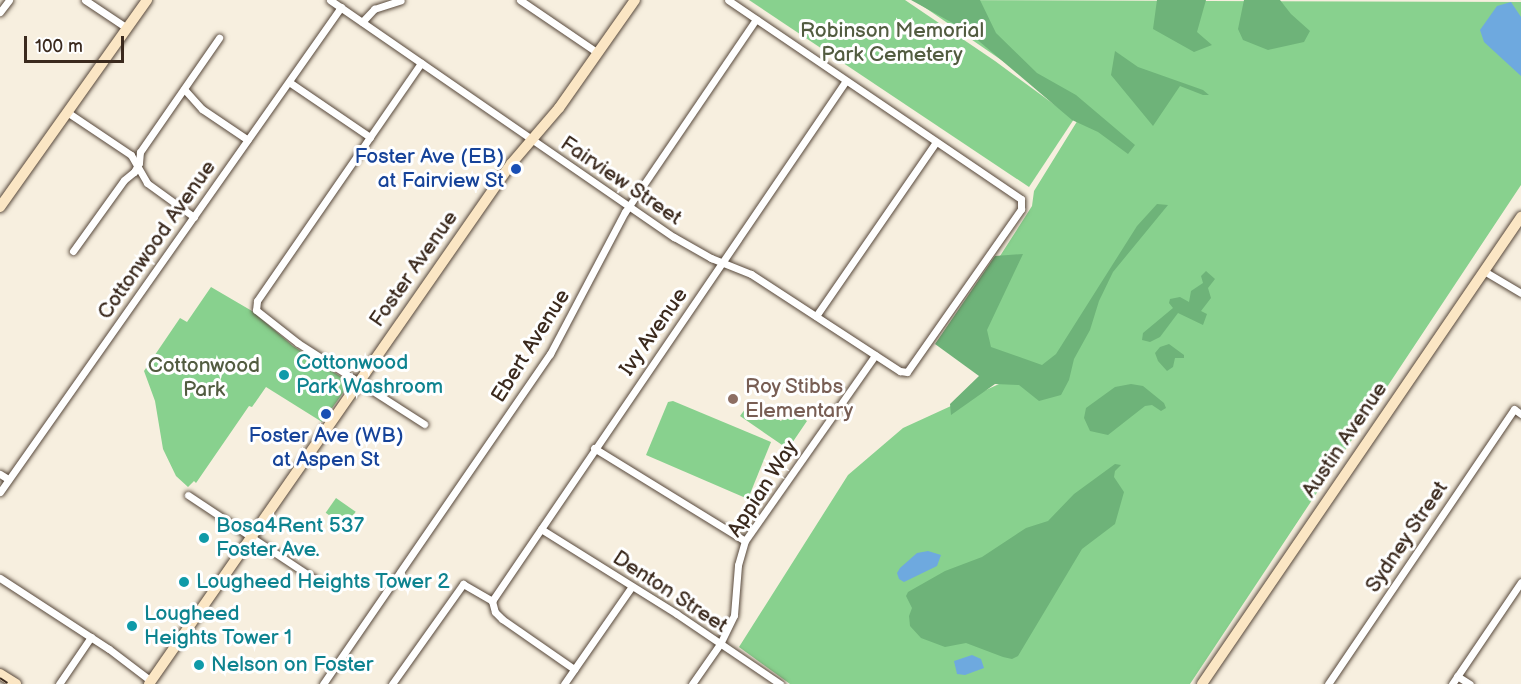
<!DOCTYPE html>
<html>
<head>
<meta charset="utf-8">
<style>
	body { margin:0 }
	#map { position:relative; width:1521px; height:684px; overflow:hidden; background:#f7efdf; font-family:"Balsamiq Sans",sans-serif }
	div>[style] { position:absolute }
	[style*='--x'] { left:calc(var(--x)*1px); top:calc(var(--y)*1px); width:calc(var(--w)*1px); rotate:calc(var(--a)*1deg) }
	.green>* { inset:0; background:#88d18e; transform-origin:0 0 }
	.forest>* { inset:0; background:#6eb379 }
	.water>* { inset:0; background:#6ea9df }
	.roads { filter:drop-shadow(0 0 2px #57483b) drop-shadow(0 0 2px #57483b) }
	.street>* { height:7px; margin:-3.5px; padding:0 3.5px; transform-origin:3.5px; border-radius:3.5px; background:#fff }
	.secondary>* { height:10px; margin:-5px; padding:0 5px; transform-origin:5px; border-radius:5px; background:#fbe6c4 }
	.rail>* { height:2px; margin-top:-1px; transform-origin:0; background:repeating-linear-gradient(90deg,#3b2a1e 0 9px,transparent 0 13.5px) }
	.dots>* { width:16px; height:16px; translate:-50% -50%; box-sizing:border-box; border:3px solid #fff; border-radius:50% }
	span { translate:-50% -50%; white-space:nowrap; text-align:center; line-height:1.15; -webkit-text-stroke:6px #fff; paint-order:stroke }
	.park-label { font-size:21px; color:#525c40 }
	.transit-label { font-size:21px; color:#164399 }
	.right { translate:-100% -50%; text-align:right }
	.street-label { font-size:21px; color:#3b2a1e }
	.culture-label { font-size:21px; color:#0d838f }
	.left { translate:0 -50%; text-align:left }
	.education-label { font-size:21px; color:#785e54 }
	.scale { position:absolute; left:24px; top:36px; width:100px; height:27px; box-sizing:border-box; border:3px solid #3b2a1e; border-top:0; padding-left:8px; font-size:18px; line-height:21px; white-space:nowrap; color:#3b2a1e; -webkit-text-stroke:4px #fff; paint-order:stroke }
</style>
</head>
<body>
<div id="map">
	<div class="green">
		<div style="clip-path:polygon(749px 0,905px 0,995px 61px,1074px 119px,1029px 187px)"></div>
		<div style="clip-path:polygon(914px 0,1521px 2px,1521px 185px,1190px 684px,790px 684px,739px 647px,848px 475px,903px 428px,999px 384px,952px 331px,1032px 206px,1034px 191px,1081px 115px)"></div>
		<div style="clip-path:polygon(211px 287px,252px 311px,293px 346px,346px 380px,348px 386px,322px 422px,266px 387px,252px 407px,249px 406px,196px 483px,194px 481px,188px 487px,176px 476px,163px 449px,155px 401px,144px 371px,180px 318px,187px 322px)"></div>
		<div style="clip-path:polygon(673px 401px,771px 442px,748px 499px,646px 455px,668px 402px)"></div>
		<div style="clip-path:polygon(751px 401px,781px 421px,790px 409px,807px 421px,788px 449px,740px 416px)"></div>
		<div style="left:336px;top:498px;width:24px;height:18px;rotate:35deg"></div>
	</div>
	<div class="forest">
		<div style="clip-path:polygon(911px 0,980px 0,996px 33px,1037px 73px,1076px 95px,1135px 145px,1128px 154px,1098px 132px,1072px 120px,967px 31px)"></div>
		<div style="clip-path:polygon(1157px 0,1206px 0,1197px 32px,1212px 45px,1194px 52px,1153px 29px)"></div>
		<div style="clip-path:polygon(1244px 0,1280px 0,1291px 14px,1310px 31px,1304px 42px,1268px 50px,1243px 40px,1238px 29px)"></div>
		<div style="clip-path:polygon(1115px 51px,1138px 67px,1203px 90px,1209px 95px,1203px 95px,1180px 86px,1153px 126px,1111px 75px)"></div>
		<div style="clip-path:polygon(1157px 204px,1168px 205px,1113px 272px,1099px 301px,1090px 330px,1074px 359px,1069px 380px,1061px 395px,1039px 401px,1019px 385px,995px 384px,951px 415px,950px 404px,979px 376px,935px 344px,995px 256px,1023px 254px,987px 330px,991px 347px,1042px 365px,1056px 354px,1137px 226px)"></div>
		<div style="clip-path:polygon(1206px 271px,1215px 279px,1208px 288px,1211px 298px,1201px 311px,1207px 314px,1203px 325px,1178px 313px,1160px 337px,1150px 342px,1142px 340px,1143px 333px,1173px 308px,1169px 303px,1170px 299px,1180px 297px,1189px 302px,1191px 291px,1203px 283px,1201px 276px)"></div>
		<div style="clip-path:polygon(1169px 344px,1184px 355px,1184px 358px,1175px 358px,1173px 367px,1167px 371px,1158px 361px,1155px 353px,1160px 347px)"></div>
		<div style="clip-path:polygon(1131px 384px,1143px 386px,1164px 403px,1166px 408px,1161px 411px,1152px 405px,1145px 406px,1108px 435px,1090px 431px,1084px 418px,1086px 408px,1115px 387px)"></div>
		<div style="clip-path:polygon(1115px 464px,1121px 465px,1115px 471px,1114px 477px,1124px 492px,1115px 524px,1082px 549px,1018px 656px,1012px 659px,1003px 657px,966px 643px,945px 647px,921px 638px,910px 626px,909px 616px,912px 608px,906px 596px,908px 592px,945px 571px,982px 557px,1026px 528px,1048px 521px,1074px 494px)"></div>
	</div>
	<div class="water">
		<div style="clip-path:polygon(1511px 2px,1521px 17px,1521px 76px,1484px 42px,1480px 30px,1497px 6px)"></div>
		<div style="clip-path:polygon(928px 551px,941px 555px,937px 566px,904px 582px,899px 579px,897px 573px,900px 568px,917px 553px)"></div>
		<div style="clip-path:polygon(972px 655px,981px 659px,984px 668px,965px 675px,957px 674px,954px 661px)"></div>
	</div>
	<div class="roads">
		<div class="street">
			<div style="--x:85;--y:0;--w:50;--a:33.7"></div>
			<div style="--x:330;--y:0;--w:418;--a:34.6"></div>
			<div style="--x:674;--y:237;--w:43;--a:29.6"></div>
			<div style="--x:711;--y:258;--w:43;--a:21.8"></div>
			<div style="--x:751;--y:274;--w:178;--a:33.1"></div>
			<div style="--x:900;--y:371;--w:7;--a:8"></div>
			<div style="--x:907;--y:372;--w:199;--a:-55"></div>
			<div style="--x:1021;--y:209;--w:10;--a:-90"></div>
			<div style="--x:1021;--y:199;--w:354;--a:-145.8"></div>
			<div style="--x:520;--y:0;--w:94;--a:34.2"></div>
			<div style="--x:0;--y:12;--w:15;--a:-53"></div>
			<div style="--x:362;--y:22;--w:18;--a:-47"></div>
			<div style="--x:374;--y:9;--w:28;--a:-18"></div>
			<div style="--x:289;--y:82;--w:98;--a:34.2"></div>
			<div style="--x:370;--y:137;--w:199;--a:124.6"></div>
			<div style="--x:257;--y:301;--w:9;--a:96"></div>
			<div style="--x:256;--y:310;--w:53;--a:38.2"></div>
			<div style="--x:298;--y:343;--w:150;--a:32.7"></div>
			<div style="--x:184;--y:89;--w:27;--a:48"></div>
			<div style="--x:202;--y:109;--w:55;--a:34"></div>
			<div style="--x:67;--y:112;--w:77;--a:33.9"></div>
			<div style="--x:131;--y:155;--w:32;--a:60"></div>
			<div style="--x:147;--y:183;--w:58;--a:35.9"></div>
			<div style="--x:370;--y:137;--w:90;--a:-55.4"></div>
			<div style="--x:73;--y:251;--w:87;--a:-54.3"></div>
			<div style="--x:124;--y:180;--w:13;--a:-39"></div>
			<div style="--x:134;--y:172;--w:10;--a:-61"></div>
			<div style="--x:139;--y:163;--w:11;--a:-85"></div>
			<div style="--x:140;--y:152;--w:139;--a:-55.3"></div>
			<div style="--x:1484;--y:271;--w:43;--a:30.7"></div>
			<div style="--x:816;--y:316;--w:211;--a:-55.4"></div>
			<div style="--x:594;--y:448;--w:177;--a:31.6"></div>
			<div style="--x:0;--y:474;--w:9;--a:32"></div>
			<div style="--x:0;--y:492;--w:593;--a:-54.89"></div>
			<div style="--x:188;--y:495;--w:154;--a:33.6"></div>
			<div style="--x:541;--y:529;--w:160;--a:32"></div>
			<div style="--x:677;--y:614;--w:125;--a:34.2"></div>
			<div style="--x:0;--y:578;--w:130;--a:33.1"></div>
			<div style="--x:109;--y:649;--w:53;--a:37.3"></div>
			<div style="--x:492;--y:601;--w:628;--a:-55.78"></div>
			<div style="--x:1457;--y:676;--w:15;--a:32"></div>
			<div style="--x:59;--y:684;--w:57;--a:-55.8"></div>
			<div style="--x:323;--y:684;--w:401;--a:-55.5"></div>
			<div style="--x:550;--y:354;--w:161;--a:-62.2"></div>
			<div style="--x:625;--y:212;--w:233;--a:-55.8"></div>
			<div style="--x:392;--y:684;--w:123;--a:-54.6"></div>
			<div style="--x:463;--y:584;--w:34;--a:30"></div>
			<div style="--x:492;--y:601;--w:11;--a:75"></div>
			<div style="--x:495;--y:612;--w:10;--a:45"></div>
			<div style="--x:502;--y:619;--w:88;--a:34.8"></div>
			<div style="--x:564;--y:684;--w:119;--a:-55.2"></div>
			<div style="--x:692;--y:684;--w:49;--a:-55"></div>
			<div style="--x:720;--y:644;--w:32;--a:-64"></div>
			<div style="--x:734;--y:615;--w:50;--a:-85.4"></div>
			<div style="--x:738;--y:565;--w:25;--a:-74"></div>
			<div style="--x:745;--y:541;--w:227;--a:-55"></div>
			<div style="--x:1328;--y:684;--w:332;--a:-55.9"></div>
			<div style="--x:1514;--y:409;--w:9;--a:36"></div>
			<div style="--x:1452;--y:684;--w:123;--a:-55.9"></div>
		</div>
		<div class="secondary">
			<div style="--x:0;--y:207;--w:254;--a:-54.6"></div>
			<div style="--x:0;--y:674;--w:19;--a:32"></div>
			<div style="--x:149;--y:684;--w:634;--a:-55.16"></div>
			<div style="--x:511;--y:164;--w:74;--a:-49.4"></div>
			<div style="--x:559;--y:108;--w:132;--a:-54.9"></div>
			<div style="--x:1202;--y:684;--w:566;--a:-55.66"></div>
		</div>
	</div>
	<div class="rail">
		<div style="--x:0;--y:678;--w:11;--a:34"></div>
	</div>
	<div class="dots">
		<div style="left:516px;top:169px;background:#1a4fb4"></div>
		<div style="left:284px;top:375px;background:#0f9aa8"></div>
		<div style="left:733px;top:399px;background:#8d6e63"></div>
		<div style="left:326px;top:414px;background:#1a4fb4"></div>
		<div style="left:204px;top:538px;background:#0f9aa8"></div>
		<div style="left:184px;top:582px;background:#0f9aa8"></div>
		<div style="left:132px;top:626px;background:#0f9aa8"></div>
		<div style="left:199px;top:665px;background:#0f9aa8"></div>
	</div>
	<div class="park-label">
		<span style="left:892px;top:43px">Robinson Memorial<br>Park Cemetery</span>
		<span style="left:204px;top:378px">Cottonwood<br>Park</span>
	</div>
	<div class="transit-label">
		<span class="right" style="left:504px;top:169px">Foster Ave (EB)<br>at Fairview St</span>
		<span style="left:326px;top:448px">Foster Ave (WB)<br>at Aspen St</span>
	</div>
	<div class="street-label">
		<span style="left:621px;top:181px;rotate:34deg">Fairview Street</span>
		<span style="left:157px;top:240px;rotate:-55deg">Cottonwood Avenue</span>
		<span style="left:414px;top:269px;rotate:-55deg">Foster Avenue</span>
		<span style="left:654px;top:332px;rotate:-55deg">Ivy Avenue</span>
		<span style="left:531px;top:346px;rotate:-58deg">Ebert Avenue</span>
		<span style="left:1345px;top:440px;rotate:-56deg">Austin Avenue</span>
		<span style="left:763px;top:489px;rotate:-57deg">Appian Way</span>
		<span style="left:1407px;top:537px;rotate:-56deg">Sydney Street</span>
		<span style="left:670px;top:592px;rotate:33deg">Denton Street</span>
	</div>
	<div class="culture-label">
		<span class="left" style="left:296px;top:375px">Cottonwood<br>Park Washroom</span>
		<span class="left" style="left:216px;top:538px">Bosa4Rent 537<br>Foster Ave.</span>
		<span class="left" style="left:196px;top:582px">Lougheed Heights Tower 2</span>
		<span class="left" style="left:144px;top:626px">Lougheed<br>Heights Tower 1</span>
		<span class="left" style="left:211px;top:665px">Nelson on Foster</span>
	</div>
	<div class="education-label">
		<span class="left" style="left:745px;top:399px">Roy Stibbs<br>Elementary</span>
	</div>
	<div class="scale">100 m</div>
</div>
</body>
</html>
